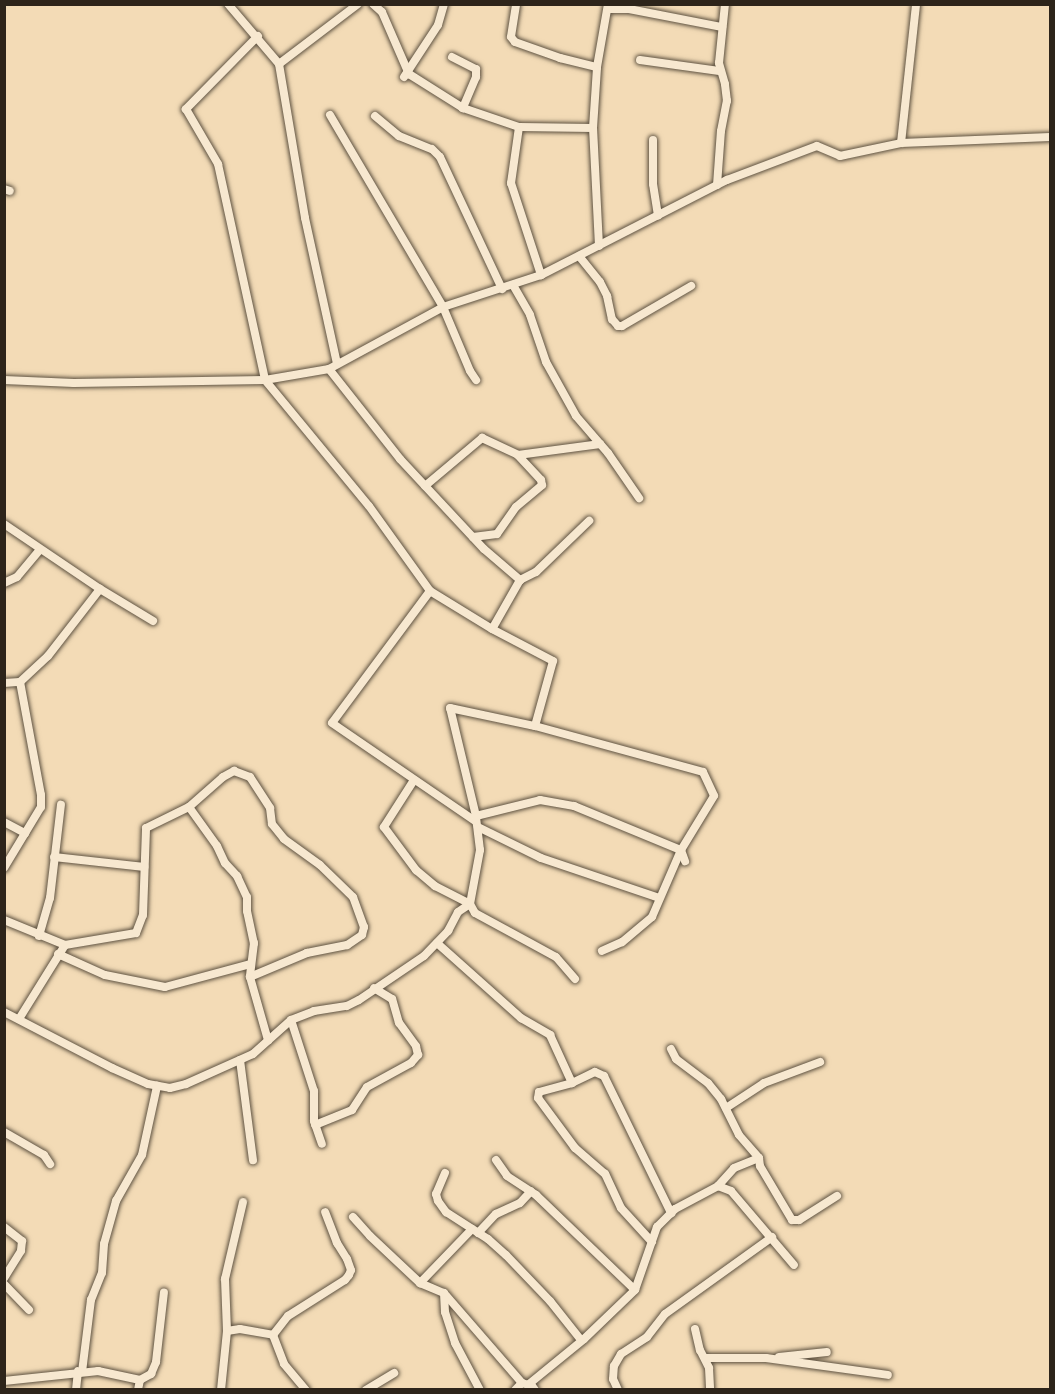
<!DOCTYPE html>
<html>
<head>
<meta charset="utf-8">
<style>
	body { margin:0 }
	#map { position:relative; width:1055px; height:1394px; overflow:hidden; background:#f3dbb6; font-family:"Old Standard TT",serif }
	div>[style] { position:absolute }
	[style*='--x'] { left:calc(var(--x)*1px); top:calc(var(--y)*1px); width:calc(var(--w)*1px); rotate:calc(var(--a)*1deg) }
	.roads { filter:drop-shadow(0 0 2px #5e5241) drop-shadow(0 0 2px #5e5241) }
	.minor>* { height:8px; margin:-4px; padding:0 4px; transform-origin:4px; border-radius:4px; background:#f7e8d0 }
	span { translate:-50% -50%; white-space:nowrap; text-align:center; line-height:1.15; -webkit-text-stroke:6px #f7e8d0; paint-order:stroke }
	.frame { position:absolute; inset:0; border:6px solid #2d241a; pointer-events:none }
</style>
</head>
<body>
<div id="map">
	<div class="roads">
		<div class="minor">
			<div style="--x:228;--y:4;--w:79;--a:49.6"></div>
			<div style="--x:279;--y:64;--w:156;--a:80.4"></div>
			<div style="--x:305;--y:218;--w:149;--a:77.6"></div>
			<div style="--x:373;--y:4;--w:12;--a:42"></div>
			<div style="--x:382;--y:12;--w:68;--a:66.5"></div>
			<div style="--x:409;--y:74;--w:64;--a:32.2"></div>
			<div style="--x:463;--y:108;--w:59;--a:18.7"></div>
			<div style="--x:519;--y:127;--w:74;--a:0.8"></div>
			<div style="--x:516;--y:5;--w:32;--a:99"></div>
			<div style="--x:511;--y:37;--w:6;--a:51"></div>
			<div style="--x:515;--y:42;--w:48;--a:19.6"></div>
			<div style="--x:560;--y:58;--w:38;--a:14"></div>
			<div style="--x:608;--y:9;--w:21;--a:0"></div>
			<div style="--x:629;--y:9;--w:95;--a:11"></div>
			<div style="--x:258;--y:36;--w:103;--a:134.6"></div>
			<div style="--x:186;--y:109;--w:64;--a:59.8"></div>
			<div style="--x:218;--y:164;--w:221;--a:77.7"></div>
			<div style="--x:265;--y:380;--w:163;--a:50.5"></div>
			<div style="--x:369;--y:506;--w:105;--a:54.3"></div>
			<div style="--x:430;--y:591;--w:73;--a:31.5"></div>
			<div style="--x:452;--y:57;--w:27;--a:27"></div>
			<div style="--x:476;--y:69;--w:8;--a:90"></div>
			<div style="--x:476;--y:77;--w:34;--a:113"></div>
			<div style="--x:640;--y:60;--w:80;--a:7.9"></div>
			<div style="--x:279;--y:64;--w:99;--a:-37.2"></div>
			<div style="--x:404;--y:77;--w:62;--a:-56.8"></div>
			<div style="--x:438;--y:25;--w:22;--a:-74"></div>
			<div style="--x:330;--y:115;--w:223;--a:59.5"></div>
			<div style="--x:443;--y:307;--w:69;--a:67.1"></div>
			<div style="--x:470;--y:371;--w:11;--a:56"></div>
			<div style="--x:375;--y:116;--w:31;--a:40"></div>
			<div style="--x:399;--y:136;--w:35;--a:22"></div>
			<div style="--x:432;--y:149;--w:11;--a:45"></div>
			<div style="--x:440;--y:157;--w:146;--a:64.8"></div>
			<div style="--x:519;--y:127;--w:57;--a:98.1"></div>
			<div style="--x:511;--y:183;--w:97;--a:71.9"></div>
			<div style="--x:653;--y:140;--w:44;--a:90"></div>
			<div style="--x:653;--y:184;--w:32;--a:81"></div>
			<div style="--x:901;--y:143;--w:140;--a:-83.8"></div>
			<div style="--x:717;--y:185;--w:54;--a:-85.8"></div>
			<div style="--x:721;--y:131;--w:31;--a:-79"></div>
			<div style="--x:727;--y:101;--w:17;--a:-97"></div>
			<div style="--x:725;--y:84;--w:22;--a:-106"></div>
			<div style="--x:719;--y:63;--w:59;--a:-84.2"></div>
			<div style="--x:4;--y:189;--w:6;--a:18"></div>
			<div style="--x:599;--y:246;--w:118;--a:-92.9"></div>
			<div style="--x:593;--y:128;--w:61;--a:-86.2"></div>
			<div style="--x:597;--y:67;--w:64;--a:-80.1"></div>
			<div style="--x:579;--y:256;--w:33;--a:51"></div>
			<div style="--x:600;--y:282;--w:16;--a:63"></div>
			<div style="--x:607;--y:296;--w:24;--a:78"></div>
			<div style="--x:612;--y:319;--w:9;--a:49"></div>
			<div style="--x:618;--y:326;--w:4;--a:0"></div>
			<div style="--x:622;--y:326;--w:80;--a:-30.1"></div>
			<div style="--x:513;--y:285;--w:34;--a:60"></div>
			<div style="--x:530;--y:315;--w:50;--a:71.2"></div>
			<div style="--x:546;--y:362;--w:62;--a:60.9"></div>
			<div style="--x:576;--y:416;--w:49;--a:49.1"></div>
			<div style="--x:608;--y:453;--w:55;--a:55.4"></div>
			<div style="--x:329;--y:369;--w:115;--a:51.7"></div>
			<div style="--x:400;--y:459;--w:123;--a:47"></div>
			<div style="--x:484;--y:549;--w:48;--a:40.7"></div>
			<div style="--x:520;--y:580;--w:56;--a:119.7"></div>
			<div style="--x:492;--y:629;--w:69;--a:27.7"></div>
			<div style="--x:553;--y:661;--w:67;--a:105.5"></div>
			<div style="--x:4;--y:380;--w:70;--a:2.5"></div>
			<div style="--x:74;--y:383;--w:191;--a:-0.9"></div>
			<div style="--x:265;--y:380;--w:65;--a:-9.8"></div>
			<div style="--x:329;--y:369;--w:130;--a:-28.5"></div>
			<div style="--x:443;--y:307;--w:103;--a:-18.1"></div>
			<div style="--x:541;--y:275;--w:209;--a:-27.1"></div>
			<div style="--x:727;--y:180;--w:96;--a:-20.7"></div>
			<div style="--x:817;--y:146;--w:25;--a:23"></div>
			<div style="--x:840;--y:156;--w:62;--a:-12"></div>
			<div style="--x:901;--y:143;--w:149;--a:-2.3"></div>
			<div style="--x:425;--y:486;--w:75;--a:-40.1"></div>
			<div style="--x:482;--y:438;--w:40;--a:25"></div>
			<div style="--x:518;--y:455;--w:83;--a:-7.6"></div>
			<div style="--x:4;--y:524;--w:116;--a:34.1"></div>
			<div style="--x:100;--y:589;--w:62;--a:31.1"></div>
			<div style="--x:473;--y:537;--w:24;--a:-7"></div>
			<div style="--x:497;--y:534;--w:33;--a:-55"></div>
			<div style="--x:516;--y:507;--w:34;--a:-40"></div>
			<div style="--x:542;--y:485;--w:5;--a:-101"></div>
			<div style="--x:541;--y:480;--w:34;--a:-133"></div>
			<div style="--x:520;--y:580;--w:18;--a:-27"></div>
			<div style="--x:536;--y:572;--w:74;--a:-43.9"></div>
			<div style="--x:4;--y:583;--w:14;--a:-25"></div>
			<div style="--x:17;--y:577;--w:35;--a:-50"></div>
			<div style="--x:430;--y:591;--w:164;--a:126.6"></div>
			<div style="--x:332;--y:723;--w:173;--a:34.4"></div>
			<div style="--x:4;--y:683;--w:16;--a:-4"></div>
			<div style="--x:20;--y:682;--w:38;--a:-43"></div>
			<div style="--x:48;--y:656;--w:85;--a:-52.2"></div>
			<div style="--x:414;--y:780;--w:56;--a:122.6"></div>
			<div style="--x:384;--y:827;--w:54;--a:53.3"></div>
			<div style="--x:416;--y:870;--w:25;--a:40"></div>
			<div style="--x:435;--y:886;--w:39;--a:27"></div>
			<div style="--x:470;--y:904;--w:10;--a:61"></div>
			<div style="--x:475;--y:913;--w:92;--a:28.5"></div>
			<div style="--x:556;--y:957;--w:29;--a:49"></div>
			<div style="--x:189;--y:807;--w:48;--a:54.3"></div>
			<div style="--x:217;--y:846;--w:19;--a:65"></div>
			<div style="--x:225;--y:863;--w:18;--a:47"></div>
			<div style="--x:237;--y:876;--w:23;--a:65"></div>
			<div style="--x:247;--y:897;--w:14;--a:90"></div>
			<div style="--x:247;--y:911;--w:33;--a:78"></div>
			<div style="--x:254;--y:943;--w:34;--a:97"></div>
			<div style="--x:250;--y:977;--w:66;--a:74.1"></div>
			<div style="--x:476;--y:816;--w:66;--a:-14"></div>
			<div style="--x:540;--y:800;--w:35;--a:10"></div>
			<div style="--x:574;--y:806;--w:116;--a:22.4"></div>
			<div style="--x:681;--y:850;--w:12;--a:70"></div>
			<div style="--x:4;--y:822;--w:24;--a:28"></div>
			<div style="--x:478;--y:827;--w:70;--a:26.2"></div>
			<div style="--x:541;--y:858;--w:125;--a:18.7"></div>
			<div style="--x:54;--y:857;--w:91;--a:6.3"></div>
			<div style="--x:4;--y:868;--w:71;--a:-58.8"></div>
			<div style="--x:41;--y:807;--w:12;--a:-90"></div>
			<div style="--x:41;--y:795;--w:115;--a:-100.5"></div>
			<div style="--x:4;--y:920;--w:66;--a:22.3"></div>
			<div style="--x:39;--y:936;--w:40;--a:-74"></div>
			<div style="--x:50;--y:898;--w:94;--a:-83.3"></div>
			<div style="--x:437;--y:943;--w:113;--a:41.8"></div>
			<div style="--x:521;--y:1018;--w:34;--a:30"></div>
			<div style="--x:550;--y:1035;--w:53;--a:65.4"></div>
			<div style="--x:58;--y:954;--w:51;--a:24.1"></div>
			<div style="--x:105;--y:975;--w:61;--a:11.3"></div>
			<div style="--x:165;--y:987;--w:89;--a:-15"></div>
			<div style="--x:4;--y:1012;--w:122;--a:27.4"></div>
			<div style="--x:112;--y:1068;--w:39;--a:24"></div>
			<div style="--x:148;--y:1084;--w:22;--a:10"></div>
			<div style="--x:170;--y:1088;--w:16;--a:-14"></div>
			<div style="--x:186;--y:1084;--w:73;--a:-24.1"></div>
			<div style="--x:253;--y:1054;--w:51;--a:-41.8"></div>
			<div style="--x:291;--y:1020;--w:25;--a:-21"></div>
			<div style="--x:314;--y:1011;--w:33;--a:-9"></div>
			<div style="--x:347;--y:1006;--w:13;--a:-27"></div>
			<div style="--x:359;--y:1000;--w:78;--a:-34.1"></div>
			<div style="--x:424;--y:956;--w:35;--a:-46"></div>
			<div style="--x:448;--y:931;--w:21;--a:-62"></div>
			<div style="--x:458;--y:912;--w:14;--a:-34"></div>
			<div style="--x:470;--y:904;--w:55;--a:-79.5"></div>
			<div style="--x:480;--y:850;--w:34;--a:-97"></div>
			<div style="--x:476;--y:816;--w:111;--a:-103.5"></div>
			<div style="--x:450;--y:708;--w:87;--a:12"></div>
			<div style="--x:535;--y:726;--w:174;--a:15.3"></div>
			<div style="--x:703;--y:772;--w:26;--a:65"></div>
			<div style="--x:714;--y:796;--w:63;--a:121.4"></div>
			<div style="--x:681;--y:850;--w:73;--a:113.4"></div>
			<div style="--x:652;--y:917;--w:39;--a:140"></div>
			<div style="--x:622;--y:942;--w:22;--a:156"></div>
			<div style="--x:19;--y:1019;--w:87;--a:-58.1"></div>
			<div style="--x:65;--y:945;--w:72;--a:-9.6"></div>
			<div style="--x:136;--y:933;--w:19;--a:-69"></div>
			<div style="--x:143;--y:915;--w:87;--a:-88"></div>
			<div style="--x:146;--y:828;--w:48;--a:-26"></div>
			<div style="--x:189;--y:807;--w:45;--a:-41.4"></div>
			<div style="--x:223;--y:777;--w:13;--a:-29"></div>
			<div style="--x:234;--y:771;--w:17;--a:21"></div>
			<div style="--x:250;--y:777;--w:37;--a:57"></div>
			<div style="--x:270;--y:808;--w:16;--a:83"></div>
			<div style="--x:272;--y:824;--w:19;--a:51"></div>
			<div style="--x:284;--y:839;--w:44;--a:35.8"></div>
			<div style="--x:320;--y:865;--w:46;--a:44.1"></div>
			<div style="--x:353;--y:897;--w:32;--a:70"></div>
			<div style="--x:364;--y:927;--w:8;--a:104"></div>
			<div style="--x:362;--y:935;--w:18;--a:146"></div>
			<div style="--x:347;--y:945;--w:41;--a:168.7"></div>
			<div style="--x:307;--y:953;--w:62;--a:157.2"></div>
			<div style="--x:291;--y:1020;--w:75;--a:72.1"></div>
			<div style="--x:314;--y:1091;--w:30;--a:90"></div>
			<div style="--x:314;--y:1121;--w:24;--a:71"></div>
			<div style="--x:671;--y:1049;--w:11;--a:63"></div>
			<div style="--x:676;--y:1059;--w:40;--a:37"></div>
			<div style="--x:708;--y:1083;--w:21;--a:51"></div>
			<div style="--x:721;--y:1099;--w:40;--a:63.4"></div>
			<div style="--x:739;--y:1135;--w:30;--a:49"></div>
			<div style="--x:759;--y:1158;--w:8;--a:83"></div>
			<div style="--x:760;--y:1166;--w:63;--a:59.3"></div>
			<div style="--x:792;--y:1220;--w:7;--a:0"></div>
			<div style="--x:799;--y:1220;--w:45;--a:-32.3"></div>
			<div style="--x:240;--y:1060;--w:101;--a:82.6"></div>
			<div style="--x:726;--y:1108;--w:45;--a:-33.3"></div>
			<div style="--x:764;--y:1083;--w:60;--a:-20.6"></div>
			<div style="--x:315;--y:1125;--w:40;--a:-22"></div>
			<div style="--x:352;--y:1110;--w:27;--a:-57"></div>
			<div style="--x:367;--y:1087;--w:50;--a:-28.6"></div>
			<div style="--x:411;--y:1063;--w:11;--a:-49"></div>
			<div style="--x:418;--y:1055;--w:9;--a:-103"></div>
			<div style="--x:416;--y:1046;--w:29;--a:-126"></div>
			<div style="--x:399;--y:1023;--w:25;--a:-106"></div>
			<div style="--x:392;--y:999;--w:21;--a:-149"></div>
			<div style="--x:4;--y:1132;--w:46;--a:29.9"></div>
			<div style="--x:44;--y:1155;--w:11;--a:56"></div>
			<div style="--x:496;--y:1160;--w:19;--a:55"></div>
			<div style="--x:507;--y:1176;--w:35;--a:33"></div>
			<div style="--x:536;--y:1195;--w:137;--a:43.8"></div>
			<div style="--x:445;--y:1173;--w:23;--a:113"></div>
			<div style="--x:436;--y:1194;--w:7;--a:74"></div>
			<div style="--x:438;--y:1201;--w:14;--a:54"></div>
			<div style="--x:446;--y:1212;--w:50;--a:32.7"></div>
			<div style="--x:488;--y:1239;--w:24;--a:42"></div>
			<div style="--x:506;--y:1255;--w:64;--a:46.3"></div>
			<div style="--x:550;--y:1301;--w:50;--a:51.5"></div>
			<div style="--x:718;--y:1186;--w:14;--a:21"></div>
			<div style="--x:731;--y:1191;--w:97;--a:49.6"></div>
			<div style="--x:353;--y:1217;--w:25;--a:48"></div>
			<div style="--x:370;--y:1236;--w:69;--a:43.2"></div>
			<div style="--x:420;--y:1283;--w:26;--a:23"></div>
			<div style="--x:444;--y:1293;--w:119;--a:49.1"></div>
			<div style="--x:522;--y:1383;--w:10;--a:17"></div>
			<div style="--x:532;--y:1386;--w:5;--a:53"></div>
			<div style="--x:4;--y:1227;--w:23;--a:38"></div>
			<div style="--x:22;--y:1241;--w:10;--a:96"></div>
			<div style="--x:21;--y:1251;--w:32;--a:122"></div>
			<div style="--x:478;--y:1233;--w:26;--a:-47"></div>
			<div style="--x:496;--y:1214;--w:26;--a:-25"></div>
			<div style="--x:520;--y:1203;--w:16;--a:-47"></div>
			<div style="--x:652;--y:1242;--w:46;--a:-132.4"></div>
			<div style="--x:621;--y:1208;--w:38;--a:-115"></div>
			<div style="--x:605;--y:1174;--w:40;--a:-139"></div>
			<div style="--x:575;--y:1148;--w:62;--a:-126.5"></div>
			<div style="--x:538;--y:1098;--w:6;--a:-81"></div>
			<div style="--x:539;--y:1092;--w:34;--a:-15"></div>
			<div style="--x:572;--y:1083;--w:25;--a:-26"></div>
			<div style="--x:595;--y:1072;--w:10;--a:24"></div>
			<div style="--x:604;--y:1076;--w:153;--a:63.9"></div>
			<div style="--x:420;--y:1283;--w:75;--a:-46.1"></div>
			<div style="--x:4;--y:1284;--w:36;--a:46"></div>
			<div style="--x:444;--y:1293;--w:19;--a:87"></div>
			<div style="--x:445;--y:1312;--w:33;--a:72"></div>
			<div style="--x:455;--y:1343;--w:53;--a:62"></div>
			<div style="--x:695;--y:1329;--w:22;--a:77"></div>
			<div style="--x:700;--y:1350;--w:20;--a:63"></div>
			<div style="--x:709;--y:1368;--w:22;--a:87"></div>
			<div style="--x:227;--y:1331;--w:13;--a:-9"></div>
			<div style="--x:240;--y:1329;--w:34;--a:10"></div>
			<div style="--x:273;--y:1335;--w:31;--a:69"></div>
			<div style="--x:284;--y:1364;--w:34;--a:50"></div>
			<div style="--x:273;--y:1335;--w:24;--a:-52"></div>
			<div style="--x:288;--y:1316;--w:67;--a:-32.3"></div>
			<div style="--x:345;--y:1280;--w:6;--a:-51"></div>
			<div style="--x:349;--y:1275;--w:5;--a:-68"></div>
			<div style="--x:351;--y:1270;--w:12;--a:-110"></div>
			<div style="--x:347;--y:1259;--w:19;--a:-122"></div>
			<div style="--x:337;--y:1243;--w:33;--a:-111"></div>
			<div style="--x:779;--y:1357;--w:48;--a:-5.9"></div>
			<div style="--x:705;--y:1358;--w:61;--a:0"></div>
			<div style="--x:766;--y:1358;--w:123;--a:7.9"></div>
			<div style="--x:82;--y:1372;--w:73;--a:-82.9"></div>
			<div style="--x:91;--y:1300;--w:29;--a:-68"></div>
			<div style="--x:102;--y:1273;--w:29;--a:-86"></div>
			<div style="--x:104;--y:1244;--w:45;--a:-74.4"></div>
			<div style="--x:116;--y:1201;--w:53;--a:-60.5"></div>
			<div style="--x:142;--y:1155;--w:71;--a:-77.7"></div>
			<div style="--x:4;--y:1381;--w:95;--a:-6.1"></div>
			<div style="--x:98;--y:1371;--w:43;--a:12.1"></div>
			<div style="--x:140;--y:1380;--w:13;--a:-29"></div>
			<div style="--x:151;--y:1374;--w:13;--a:-67"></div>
			<div style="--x:156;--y:1362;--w:70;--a:-83.5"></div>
			<div style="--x:529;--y:1384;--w:71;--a:-39.3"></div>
			<div style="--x:584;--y:1339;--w:71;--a:-43.9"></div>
			<div style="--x:635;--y:1290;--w:67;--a:-70.8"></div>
			<div style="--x:657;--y:1227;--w:25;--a:-45"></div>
			<div style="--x:675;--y:1209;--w:49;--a:-28.1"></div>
			<div style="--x:718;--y:1186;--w:24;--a:-48"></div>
			<div style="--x:734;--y:1168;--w:27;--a:-22"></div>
			<div style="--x:76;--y:1390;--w:19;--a:-84"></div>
			<div style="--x:138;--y:1390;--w:10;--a:-79"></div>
			<div style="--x:221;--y:1390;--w:59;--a:-84.2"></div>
			<div style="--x:227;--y:1331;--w:52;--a:-92.2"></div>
			<div style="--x:225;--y:1279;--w:79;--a:-76.8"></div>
			<div style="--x:366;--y:1390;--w:33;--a:-31"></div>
			<div style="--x:515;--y:1390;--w:10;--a:-45"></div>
			<div style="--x:618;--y:1390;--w:12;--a:-114"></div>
			<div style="--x:613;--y:1379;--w:13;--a:-86"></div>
			<div style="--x:614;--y:1366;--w:14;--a:-60"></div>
			<div style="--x:621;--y:1354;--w:31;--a:-33"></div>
			<div style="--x:647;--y:1337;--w:29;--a:-52"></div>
			<div style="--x:665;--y:1314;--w:132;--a:-35.7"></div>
		</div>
	</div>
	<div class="frame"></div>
</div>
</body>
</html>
